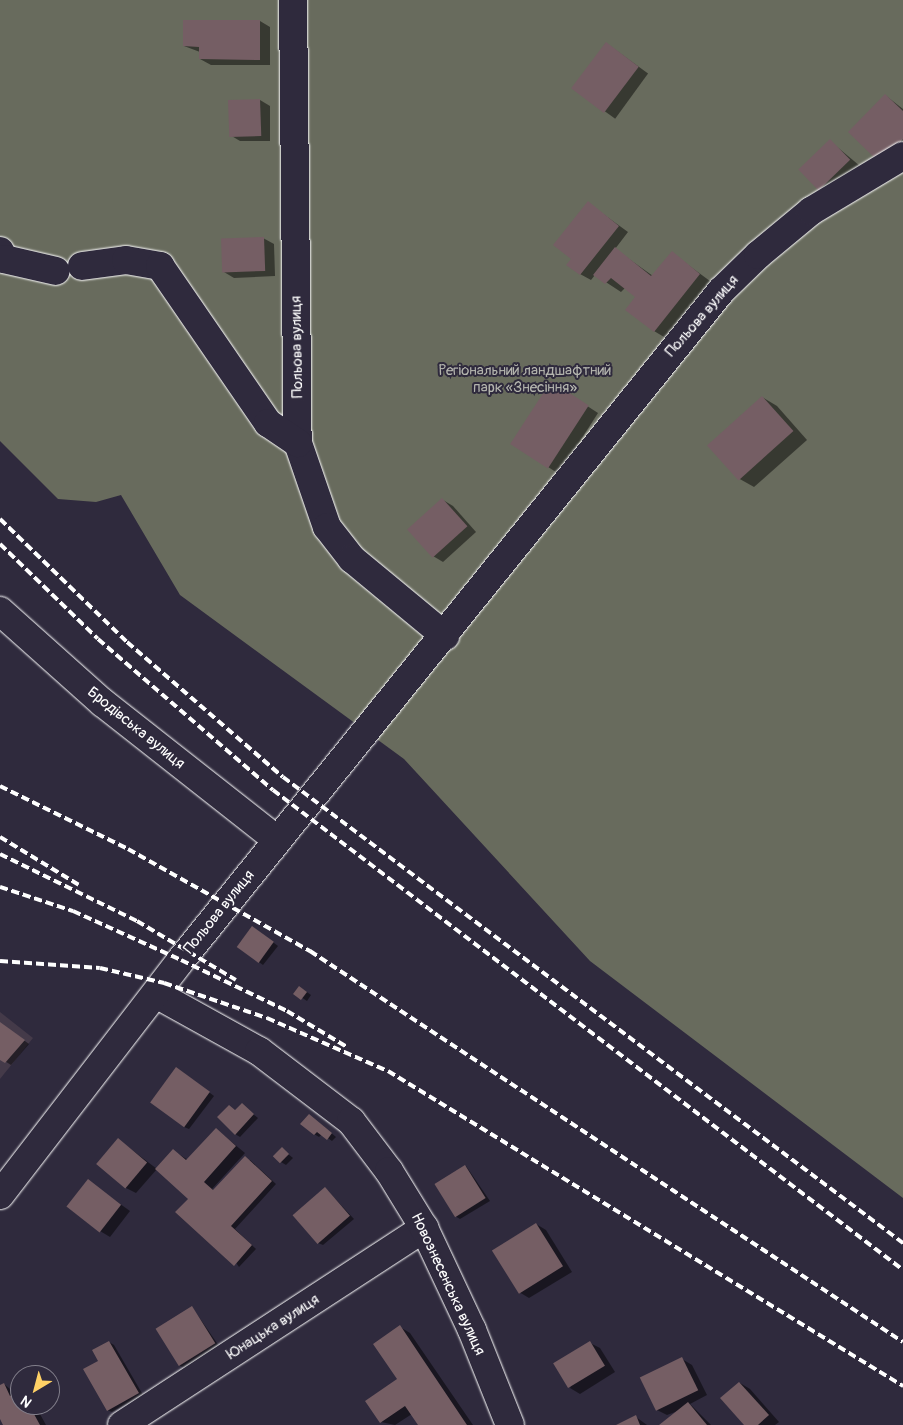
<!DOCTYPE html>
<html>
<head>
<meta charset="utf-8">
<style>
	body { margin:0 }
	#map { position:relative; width:903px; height:1425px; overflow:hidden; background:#2f2a3d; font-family:Pangolin,sans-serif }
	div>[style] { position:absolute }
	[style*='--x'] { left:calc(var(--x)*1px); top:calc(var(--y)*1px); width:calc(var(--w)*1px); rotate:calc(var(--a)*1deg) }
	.built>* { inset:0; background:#443a49 }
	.green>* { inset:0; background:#686b5d }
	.shadow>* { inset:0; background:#0007; transform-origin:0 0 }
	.building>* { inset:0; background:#755e64; transform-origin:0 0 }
	.roads { filter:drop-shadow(0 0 1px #fff) drop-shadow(0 0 1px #fff) }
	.minor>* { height:28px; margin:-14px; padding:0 14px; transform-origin:14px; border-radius:14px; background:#2f2a3d }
	.tertiary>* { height:28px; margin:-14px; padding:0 14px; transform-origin:14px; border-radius:14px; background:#2f2a3d }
	.rail>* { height:4px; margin-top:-2px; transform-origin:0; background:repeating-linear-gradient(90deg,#fff 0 8px,transparent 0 12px) }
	span { translate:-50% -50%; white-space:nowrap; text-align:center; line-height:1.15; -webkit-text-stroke:4px #2f2a3d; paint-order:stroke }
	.street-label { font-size:15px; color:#fff }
	.park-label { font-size:15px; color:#b4b5ae }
	.north { position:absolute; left:10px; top:1365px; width:50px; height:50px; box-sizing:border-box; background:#2f2a3d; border:1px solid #827f8b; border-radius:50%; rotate:217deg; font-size:14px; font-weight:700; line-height:20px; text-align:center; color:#fff }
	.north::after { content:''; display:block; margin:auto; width:18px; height:22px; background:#ffd166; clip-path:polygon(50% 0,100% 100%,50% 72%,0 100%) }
</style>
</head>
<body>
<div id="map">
	<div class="built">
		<div style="clip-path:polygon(0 1012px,33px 1038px,0 1079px)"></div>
	</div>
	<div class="green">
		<div style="clip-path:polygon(0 0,903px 0,903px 1198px,590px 961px,404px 759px,180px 595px,121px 495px,96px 502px,58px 499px,0 441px)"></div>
	</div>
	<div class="shadow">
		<div style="clip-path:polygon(260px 21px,270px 27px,270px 65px,211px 65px,200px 59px,200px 52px,184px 46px)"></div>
		<div style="left:606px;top:43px;width:52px;height:56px;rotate:36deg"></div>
		<div style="clip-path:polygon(885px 95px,903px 109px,903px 155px,891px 168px)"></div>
		<div style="clip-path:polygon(260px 100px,270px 106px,270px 141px,240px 141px,230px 135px)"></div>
		<div style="clip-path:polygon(830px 141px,860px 166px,830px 196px,819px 190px)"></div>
		<div style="clip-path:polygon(588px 203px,628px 232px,615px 249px,653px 276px,672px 253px,714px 284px,669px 340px,654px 331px,637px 297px,625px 288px,621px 292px,595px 275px,591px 280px,580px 274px,572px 259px)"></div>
		<div style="clip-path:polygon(263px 238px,274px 244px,275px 276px,234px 278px,224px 272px)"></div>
		<div style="clip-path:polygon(561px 389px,598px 413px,559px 474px,512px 444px)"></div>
		<div style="clip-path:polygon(762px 397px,777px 406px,807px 440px,754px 487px,738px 478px)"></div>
		<div style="clip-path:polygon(443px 500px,453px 506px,476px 532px,443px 562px,433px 556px)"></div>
		<div style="clip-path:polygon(257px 930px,278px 946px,263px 965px,238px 947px)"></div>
		<div style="clip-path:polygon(304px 990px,311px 995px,307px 1001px,295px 993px)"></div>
		<div style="clip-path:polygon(0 1023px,29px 1044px,11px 1065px,0 1058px)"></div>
		<div style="clip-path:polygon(181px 1071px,214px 1096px,189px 1129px,184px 1127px)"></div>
		<div style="clip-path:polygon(242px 1105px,258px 1118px,240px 1137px,235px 1134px,236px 1111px)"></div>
		<div style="clip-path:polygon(313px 1118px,336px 1137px,332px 1141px,322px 1134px,319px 1137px,314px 1134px)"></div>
		<div style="clip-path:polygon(216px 1129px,245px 1153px,212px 1189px,214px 1191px,250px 1160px,276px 1184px,235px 1229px,256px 1249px,239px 1267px,190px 1198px,157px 1169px,136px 1193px,126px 1188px,119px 1140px,157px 1169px,174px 1151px,188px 1160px)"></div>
		<div style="clip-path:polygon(282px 1149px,293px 1158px,286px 1165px,281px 1162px)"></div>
		<div style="clip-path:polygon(466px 1166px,490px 1201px,460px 1219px,455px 1216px)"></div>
		<div style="clip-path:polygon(88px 1181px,130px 1211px,110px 1237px,100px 1231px)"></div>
		<div style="clip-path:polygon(326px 1189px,354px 1219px,323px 1245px,318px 1243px)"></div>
		<div style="clip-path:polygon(536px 1224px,546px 1230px,572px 1272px,529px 1298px,519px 1292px)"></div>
		<div style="clip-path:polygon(192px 1307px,219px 1346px,184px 1368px,179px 1365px)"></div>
		<div style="clip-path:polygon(400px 1327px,410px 1333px,473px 1425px,420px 1425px,412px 1414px,395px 1425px,381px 1422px,399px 1379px)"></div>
		<div style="clip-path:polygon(109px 1342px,114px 1345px,143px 1395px,112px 1412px,107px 1410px,100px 1361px)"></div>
		<div style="clip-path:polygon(590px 1343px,600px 1348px,615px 1372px,580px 1394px,570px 1388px)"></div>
		<div style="clip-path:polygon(682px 1359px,692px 1365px,707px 1395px,690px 1404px,711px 1425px,661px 1425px,678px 1411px,667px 1415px,657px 1410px)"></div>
		<div style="clip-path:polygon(740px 1383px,750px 1389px,779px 1422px,775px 1425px,745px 1425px)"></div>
		<div style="clip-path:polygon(4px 1384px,16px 1394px,20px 1392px,20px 1405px,35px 1405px,46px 1425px,5px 1425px,0 1416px,0 1386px)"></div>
		<div style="clip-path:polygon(636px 1417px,647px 1425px,619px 1425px)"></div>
	</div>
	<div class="building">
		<div style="clip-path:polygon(183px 20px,260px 20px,260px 60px,199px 59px,199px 47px,183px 46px)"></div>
		<div style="left:606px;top:42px;width:41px;height:58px;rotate:37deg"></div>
		<div style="clip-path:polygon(885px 94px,903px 111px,903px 139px,880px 163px,848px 132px)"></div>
		<div style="left:260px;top:99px;width:37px;height:32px;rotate:88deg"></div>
		<div style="left:830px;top:139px;width:29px;height:44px;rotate:46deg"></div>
		<div style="clip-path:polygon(588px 201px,619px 226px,580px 275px,566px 265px,571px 259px,553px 245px)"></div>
		<div style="left:264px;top:237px;width:34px;height:43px;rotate:88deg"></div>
		<div style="clip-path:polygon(615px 247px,651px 276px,672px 251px,700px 274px,654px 332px,625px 310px,635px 297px,611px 278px,605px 284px,593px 275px)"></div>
		<div style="left:551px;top:381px;width:45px;height:75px;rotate:33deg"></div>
		<div style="left:762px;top:396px;width:47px;height:74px;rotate:48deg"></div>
		<div style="left:442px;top:498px;width:38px;height:47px;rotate:48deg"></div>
		<div style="left:252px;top:926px;width:27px;height:26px;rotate:36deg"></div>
		<div style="left:299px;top:986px;width:10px;height:10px;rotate:37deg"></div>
		<div style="clip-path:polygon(0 1022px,25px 1040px,5px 1063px,0 1060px)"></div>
		<div style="left:176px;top:1067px;width:42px;height:44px;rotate:36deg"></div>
		<div style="clip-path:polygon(242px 1103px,254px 1114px,235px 1135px,217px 1117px,229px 1105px,235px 1110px)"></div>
		<div style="clip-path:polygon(309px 1114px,332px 1133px,327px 1140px,317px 1132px,314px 1135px,300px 1124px)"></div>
		<div style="clip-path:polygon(216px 1128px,236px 1146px,204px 1182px,213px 1190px,245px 1156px,272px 1181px,231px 1226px,252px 1245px,234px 1266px,175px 1212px,188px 1199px,155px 1169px,173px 1149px,186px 1160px)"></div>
		<div style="left:118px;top:1138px;width:38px;height:34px;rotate:40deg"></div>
		<div style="left:282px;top:1147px;width:10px;height:13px;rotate:45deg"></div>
		<div style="left:465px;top:1165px;width:39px;height:36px;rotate:58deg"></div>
		<div style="left:88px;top:1179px;width:42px;height:35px;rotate:38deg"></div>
		<div style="left:325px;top:1187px;width:38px;height:43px;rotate:49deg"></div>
		<div style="left:536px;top:1223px;width:51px;height:52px;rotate:58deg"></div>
		<div style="left:192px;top:1306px;width:44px;height:43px;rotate:58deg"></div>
		<div style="clip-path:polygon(400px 1325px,424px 1361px,467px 1425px,418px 1425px,405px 1406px,380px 1423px,365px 1401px,397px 1379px,373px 1344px)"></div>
		<div style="clip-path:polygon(109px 1341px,139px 1393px,107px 1411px,83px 1369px,98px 1361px,92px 1350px)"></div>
		<div style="left:590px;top:1341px;width:29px;height:43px;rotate:59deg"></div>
		<div style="left:682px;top:1357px;width:37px;height:47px;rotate:64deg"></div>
		<div style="clip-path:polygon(739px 1382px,769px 1415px,758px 1425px,744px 1425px,720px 1398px)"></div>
		<div style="clip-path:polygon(4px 1383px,10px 1396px,20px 1390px,20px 1405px,29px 1405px,40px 1425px,3px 1425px,0 1419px,0 1385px)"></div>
		<div style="clip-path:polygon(688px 1402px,707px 1425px,659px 1425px)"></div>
		<div style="clip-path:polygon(636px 1415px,640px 1425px,616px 1425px)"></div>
	</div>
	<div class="roads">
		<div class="minor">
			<div style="--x:293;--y:0;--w:443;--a:89.4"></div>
			<div style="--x:298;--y:443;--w:89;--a:71"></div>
			<div style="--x:327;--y:527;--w:41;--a:52"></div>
			<div style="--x:352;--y:559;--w:121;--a:39.6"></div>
			<div style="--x:0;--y:251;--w:9;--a:63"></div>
			<div style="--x:4;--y:259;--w:53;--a:13"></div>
			<div style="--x:82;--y:266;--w:44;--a:-7.8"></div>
			<div style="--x:126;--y:260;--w:35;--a:10"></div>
			<div style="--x:160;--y:266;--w:191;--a:55.5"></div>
			<div style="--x:268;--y:423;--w:36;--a:34"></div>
			<div style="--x:0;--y:611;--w:138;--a:41.8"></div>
			<div style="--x:103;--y:703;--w:221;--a:38.2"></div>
			<div style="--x:122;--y:1425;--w:361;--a:-33.1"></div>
		</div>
		<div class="tertiary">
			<div style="--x:156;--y:994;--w:118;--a:29"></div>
			<div style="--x:259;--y:1051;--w:116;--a:37.3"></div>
			<div style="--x:351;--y:1121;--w:63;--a:52.8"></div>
			<div style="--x:389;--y:1171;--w:67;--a:58.4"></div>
			<div style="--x:424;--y:1228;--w:113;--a:64.8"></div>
			<div style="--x:472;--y:1330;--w:102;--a:68.2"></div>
			<div style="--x:0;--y:1195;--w:297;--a:-52.4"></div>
			<div style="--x:181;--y:960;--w:860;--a:-51.09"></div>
			<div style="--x:721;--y:291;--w:52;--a:-44.2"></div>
			<div style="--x:758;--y:255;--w:69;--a:-39.7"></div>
			<div style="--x:811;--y:211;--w:107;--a:-30.9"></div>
		</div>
	</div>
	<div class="rail">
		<div style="--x:0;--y:519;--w:177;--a:44.1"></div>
		<div style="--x:127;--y:642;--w:206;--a:40.9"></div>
		<div style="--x:283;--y:777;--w:776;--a:36.93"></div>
		<div style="--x:0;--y:544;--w:136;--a:44.1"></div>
		<div style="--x:98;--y:639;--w:231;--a:40.8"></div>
		<div style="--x:273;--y:790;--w:792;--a:37.3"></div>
		<div style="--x:0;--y:786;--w:143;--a:26.2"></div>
		<div style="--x:128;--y:849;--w:209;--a:29.3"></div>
		<div style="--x:310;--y:951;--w:710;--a:33.4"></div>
		<div style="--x:0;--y:837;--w:92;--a:31.3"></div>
		<div style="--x:0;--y:854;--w:153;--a:26.1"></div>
		<div style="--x:137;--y:921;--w:115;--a:30.8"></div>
		<div style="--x:0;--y:887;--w:77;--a:18.2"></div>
		<div style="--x:73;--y:911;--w:119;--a:24.4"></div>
		<div style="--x:181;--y:960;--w:118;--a:25.7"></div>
		<div style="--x:287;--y:1011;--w:70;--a:31"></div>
		<div style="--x:0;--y:961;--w:100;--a:4"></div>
		<div style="--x:100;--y:968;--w:66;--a:13.2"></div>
		<div style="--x:164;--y:983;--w:109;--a:18.8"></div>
		<div style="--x:267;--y:1018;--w:132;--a:23.7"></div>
		<div style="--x:388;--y:1071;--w:604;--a:31.45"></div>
	</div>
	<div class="street-label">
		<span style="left:702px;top:316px;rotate:-49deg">Польова вулиця</span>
		<span style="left:297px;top:347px;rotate:-91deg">Польова вулиця</span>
		<span style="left:136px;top:728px;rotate:39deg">Бродівська вулиця</span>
		<span style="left:219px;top:912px;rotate:-51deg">Польова вулиця</span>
		<span style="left:448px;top:1284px;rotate:65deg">Новознесенська вулиця</span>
		<span style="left:273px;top:1327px;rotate:-33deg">Юнацька вулиця</span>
	</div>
	<div class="park-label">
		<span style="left:525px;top:379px">Регіональний ландшафтний<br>парк «Знесіння»</span>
	</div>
	<div class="north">N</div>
</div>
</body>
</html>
